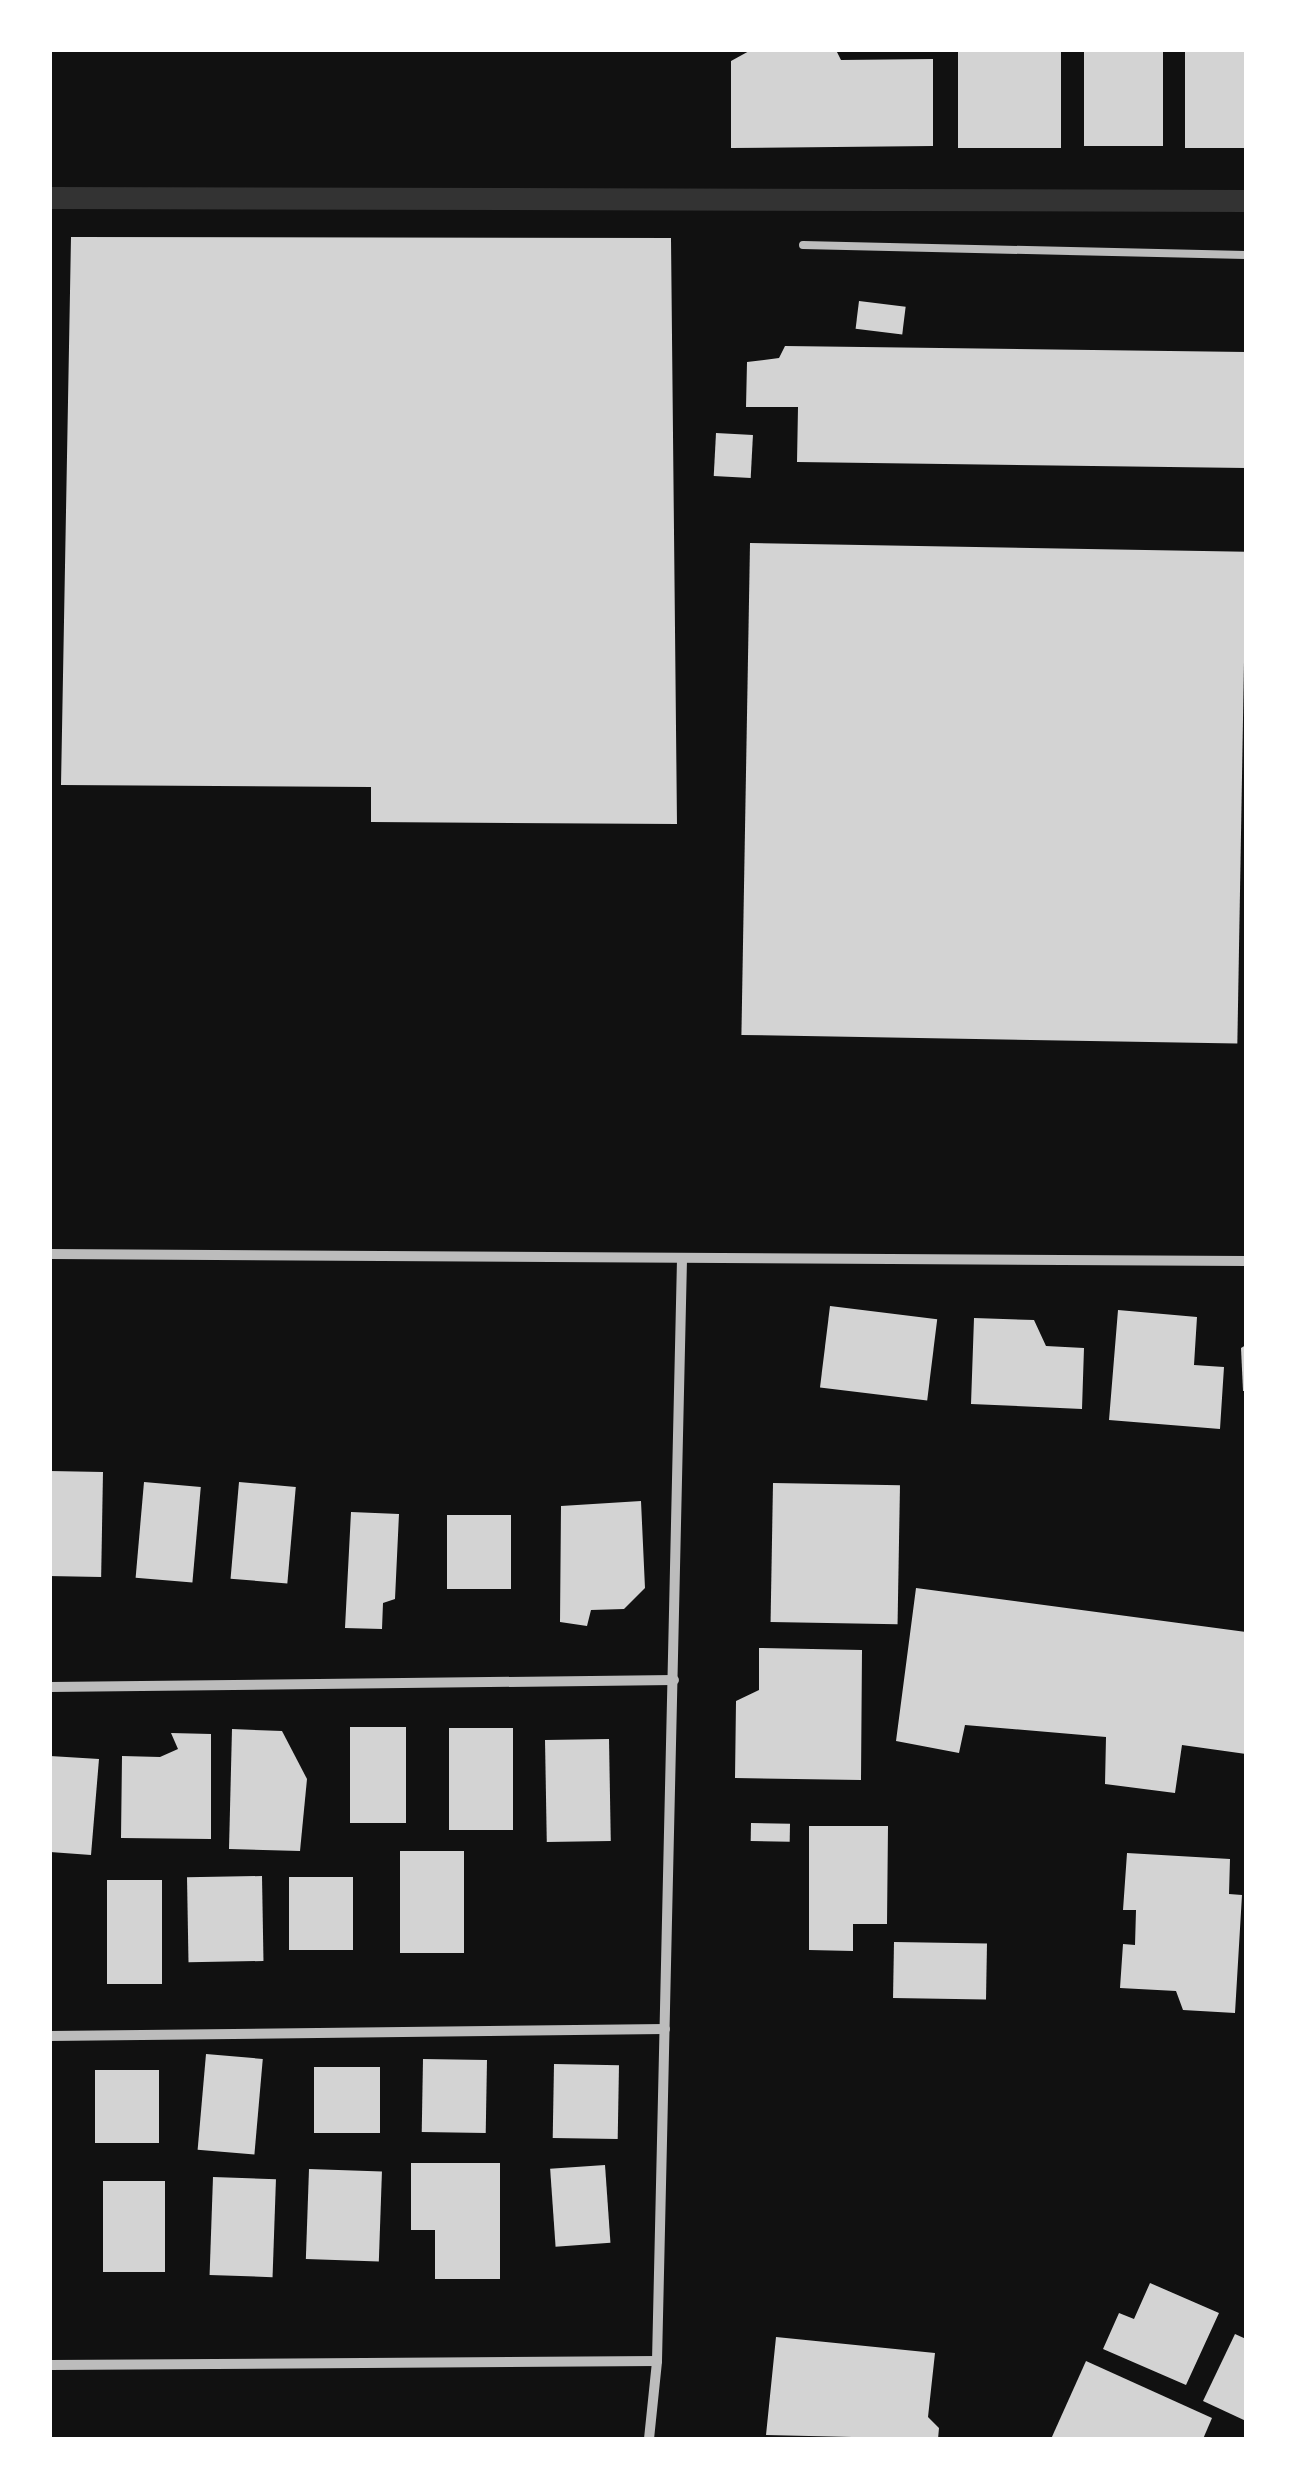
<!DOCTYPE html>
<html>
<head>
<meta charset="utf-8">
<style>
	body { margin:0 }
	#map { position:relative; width:1296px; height:2489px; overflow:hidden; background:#111; font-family:Commissioner,sans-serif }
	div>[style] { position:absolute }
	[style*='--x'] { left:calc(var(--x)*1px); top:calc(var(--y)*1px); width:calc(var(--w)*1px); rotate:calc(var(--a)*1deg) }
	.stream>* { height:22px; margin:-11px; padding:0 11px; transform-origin:11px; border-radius:11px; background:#333 }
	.building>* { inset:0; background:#d3d3d3; transform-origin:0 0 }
	.service>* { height:8px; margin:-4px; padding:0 4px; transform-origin:4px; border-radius:4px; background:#bcbcbc }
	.minor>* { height:10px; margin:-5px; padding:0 5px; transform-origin:5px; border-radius:5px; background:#bcbcbc }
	span { translate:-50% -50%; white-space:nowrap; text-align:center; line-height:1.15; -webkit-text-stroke:8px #fff; paint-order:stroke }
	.frame { position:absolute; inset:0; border:52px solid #fff; pointer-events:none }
</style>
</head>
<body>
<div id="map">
	<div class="stream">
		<div style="--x:50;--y:198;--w:1196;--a:0.14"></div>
	</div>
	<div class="building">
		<div style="clip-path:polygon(751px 50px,836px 50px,841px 60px,933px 59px,933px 146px,731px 148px,731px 61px)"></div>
		<div style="left:958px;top:50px;width:103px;height:98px"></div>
		<div style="left:1084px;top:50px;width:79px;height:96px"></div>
		<div style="left:1185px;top:50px;width:61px;height:98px"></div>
		<div style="clip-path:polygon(71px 237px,671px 238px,677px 824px,371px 822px,371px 787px,61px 785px)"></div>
		<div style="left:859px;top:301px;width:47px;height:28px;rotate:7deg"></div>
		<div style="clip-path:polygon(785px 346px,1246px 352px,1246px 468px,797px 462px,798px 407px,746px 407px,747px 362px,779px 358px)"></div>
		<div style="left:716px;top:433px;width:37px;height:43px;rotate:3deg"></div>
		<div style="left:750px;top:543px;width:496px;height:492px;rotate:1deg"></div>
		<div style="left:830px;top:1306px;width:108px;height:82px;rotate:7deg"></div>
		<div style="clip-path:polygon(1118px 1310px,1197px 1317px,1194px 1365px,1224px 1367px,1220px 1429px,1109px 1420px)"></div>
		<div style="clip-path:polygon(974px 1318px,1034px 1320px,1046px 1346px,1084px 1348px,1082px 1409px,971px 1404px)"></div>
		<div style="clip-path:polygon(1246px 1345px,1246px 1391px,1243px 1391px,1241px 1348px)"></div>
		<div style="left:50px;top:1471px;width:53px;height:105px;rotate:1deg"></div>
		<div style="left:144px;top:1482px;width:57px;height:96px;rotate:5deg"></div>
		<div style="left:239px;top:1482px;width:57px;height:97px;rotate:5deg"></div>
		<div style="left:773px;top:1483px;width:127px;height:139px;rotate:1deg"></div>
		<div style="clip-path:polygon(641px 1501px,645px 1588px,624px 1609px,591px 1610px,587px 1626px,560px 1622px,561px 1506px)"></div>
		<div style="clip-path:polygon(351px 1512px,399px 1514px,395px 1599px,383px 1603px,382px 1629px,345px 1628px)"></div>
		<div style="left:447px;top:1515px;width:64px;height:74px"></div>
		<div style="clip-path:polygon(916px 1588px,1246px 1632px,1246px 1754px,1182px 1745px,1175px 1793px,1105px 1784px,1106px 1737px,965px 1725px,959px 1753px,896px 1741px)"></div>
		<div style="clip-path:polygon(759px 1648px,862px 1650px,861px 1780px,735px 1778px,736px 1701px,759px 1690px)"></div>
		<div style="left:350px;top:1727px;width:56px;height:96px"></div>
		<div style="left:449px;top:1728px;width:64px;height:102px"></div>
		<div style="clip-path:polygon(232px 1729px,282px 1731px,307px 1779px,300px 1851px,229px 1849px)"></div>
		<div style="clip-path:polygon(171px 1733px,211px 1734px,211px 1839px,121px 1838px,122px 1756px,160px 1757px,178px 1749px)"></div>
		<div style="left:609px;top:1739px;width:102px;height:64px;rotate:89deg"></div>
		<div style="clip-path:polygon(50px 1756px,99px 1759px,91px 1855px,50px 1852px)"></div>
		<div style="left:751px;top:1823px;width:39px;height:18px;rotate:1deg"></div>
		<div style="clip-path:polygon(809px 1826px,888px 1826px,887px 1924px,853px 1924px,853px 1951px,809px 1950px)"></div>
		<div style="left:400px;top:1851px;width:64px;height:102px"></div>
		<div style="clip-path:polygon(1127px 1853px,1230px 1859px,1229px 1894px,1242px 1895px,1235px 2013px,1183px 2010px,1176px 1991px,1120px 1988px,1123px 1944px,1135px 1945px,1136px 1910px,1123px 1910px)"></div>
		<div style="left:262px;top:1876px;width:85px;height:75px;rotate:89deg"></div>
		<div style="left:289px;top:1877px;width:64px;height:73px"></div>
		<div style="left:107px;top:1880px;width:55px;height:104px"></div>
		<div style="left:894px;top:1942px;width:93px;height:56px;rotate:1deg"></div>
		<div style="left:206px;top:2054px;width:57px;height:96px;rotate:5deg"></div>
		<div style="left:423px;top:2059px;width:64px;height:73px;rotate:1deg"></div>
		<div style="left:554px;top:2064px;width:65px;height:74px;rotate:1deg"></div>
		<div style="left:314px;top:2067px;width:66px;height:66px"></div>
		<div style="left:95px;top:2070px;width:64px;height:73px"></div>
		<div style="clip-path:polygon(411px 2163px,500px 2163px,500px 2279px,435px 2279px,435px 2230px,411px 2230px)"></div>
		<div style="left:605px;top:2165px;width:78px;height:55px;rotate:86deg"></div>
		<div style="left:309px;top:2169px;width:73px;height:90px;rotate:2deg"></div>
		<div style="left:213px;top:2177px;width:63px;height:98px;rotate:2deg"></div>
		<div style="left:103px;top:2181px;width:62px;height:91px"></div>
		<div style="clip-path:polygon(1150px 2283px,1219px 2313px,1186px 2385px,1103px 2349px,1119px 2313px,1134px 2319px)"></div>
		<div style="clip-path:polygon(1235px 2334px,1246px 2339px,1246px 2421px,1203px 2401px)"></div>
		<div style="clip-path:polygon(776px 2337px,935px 2353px,928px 2417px,939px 2428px,938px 2439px,766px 2435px)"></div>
		<div style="clip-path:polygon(1086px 2361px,1212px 2418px,1203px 2439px,1051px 2439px)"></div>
	</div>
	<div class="service">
		<div style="--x:803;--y:245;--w:443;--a:1.3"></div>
	</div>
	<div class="minor">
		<div style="--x:50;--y:1254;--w:1196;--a:0.34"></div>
		<div style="--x:50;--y:1687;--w:624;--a:-0.64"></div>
		<div style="--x:50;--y:2036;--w:615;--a:-0.65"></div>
		<div style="--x:50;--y:2365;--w:607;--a:-0.38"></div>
		<div style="--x:649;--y:2439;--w:78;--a:-84.1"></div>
		<div style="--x:657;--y:2361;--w:1100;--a:-88.7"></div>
	</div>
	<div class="frame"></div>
</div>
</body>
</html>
